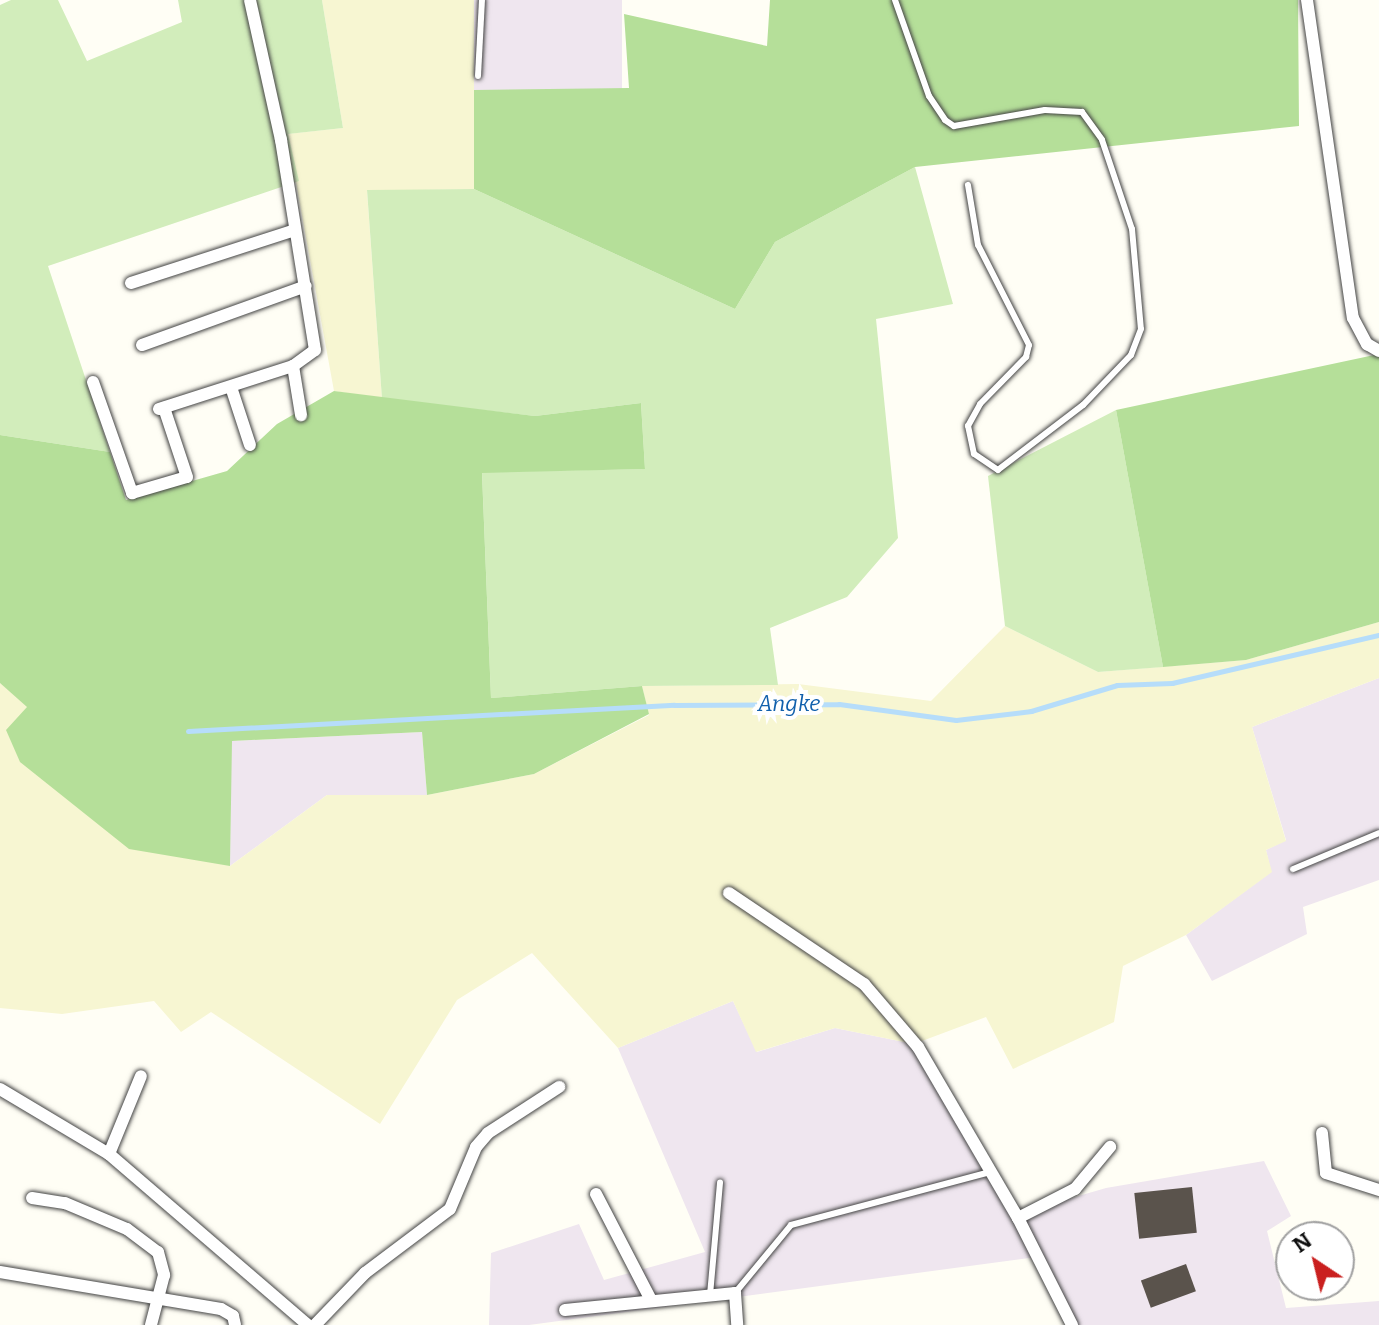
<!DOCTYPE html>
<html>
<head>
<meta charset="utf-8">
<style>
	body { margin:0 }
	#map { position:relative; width:1379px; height:1325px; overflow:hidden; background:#fffef5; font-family:Bitter,serif }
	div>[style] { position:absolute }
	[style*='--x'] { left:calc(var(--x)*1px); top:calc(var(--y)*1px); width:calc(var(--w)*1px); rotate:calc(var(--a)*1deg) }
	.industrial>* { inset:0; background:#efe6ef; transform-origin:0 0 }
	.farmland>* { inset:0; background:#f7f6d2 }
	.green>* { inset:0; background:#d2edbb }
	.forest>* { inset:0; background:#b5df99 }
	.stream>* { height:5px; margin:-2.5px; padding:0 2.5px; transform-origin:2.5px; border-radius:2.5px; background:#b6ddfa }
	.building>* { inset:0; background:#5a534c; transform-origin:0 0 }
	.roads { filter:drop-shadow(0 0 2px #444) drop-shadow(0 0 2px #444) }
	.service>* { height:6px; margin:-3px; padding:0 3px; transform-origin:3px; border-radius:3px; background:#fff }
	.minor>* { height:12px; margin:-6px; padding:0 6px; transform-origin:6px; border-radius:6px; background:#fff }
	span { translate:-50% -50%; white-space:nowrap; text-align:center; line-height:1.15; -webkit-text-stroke:8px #fff; paint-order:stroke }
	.water-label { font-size:22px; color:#1160ac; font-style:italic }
	.north { position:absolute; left:1275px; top:1221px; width:80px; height:80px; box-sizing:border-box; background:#fff; border:2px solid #a0a0a0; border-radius:50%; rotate:325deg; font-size:22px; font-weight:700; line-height:32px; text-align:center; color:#111 }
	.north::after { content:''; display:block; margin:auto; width:28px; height:36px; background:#ca201f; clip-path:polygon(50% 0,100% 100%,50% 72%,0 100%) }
</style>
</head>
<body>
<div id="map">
	<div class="industrial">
		<div style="left:474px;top:0;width:148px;height:90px"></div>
		<div style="clip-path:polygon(1379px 678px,1379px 880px,1303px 907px,1307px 934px,1212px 981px,1186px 935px,1271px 872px,1266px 850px,1286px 840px,1252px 727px)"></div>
		<div style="clip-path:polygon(422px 732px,427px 795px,327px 795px,230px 866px,231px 741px)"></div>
		<div style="clip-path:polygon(733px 1001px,757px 1052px,835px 1028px,914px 1044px,1013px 1215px,1106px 1188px,1264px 1161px,1291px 1216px,1267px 1231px,1286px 1308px,1379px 1301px,1379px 1325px,1074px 1325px,1044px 1256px,529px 1325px,489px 1325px,491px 1253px,579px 1224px,604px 1280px,705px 1252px,618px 1048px)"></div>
	</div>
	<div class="farmland">
		<div style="clip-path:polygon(322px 0,474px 0,474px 189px,367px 191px,382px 399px,334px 391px,287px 134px,343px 128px)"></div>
		<div style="clip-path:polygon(1379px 622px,1379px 678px,1252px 727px,1286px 841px,1266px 850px,1272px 872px,1186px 935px,1123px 966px,1114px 1022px,1013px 1069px,986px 1017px,914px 1044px,835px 1028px,756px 1052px,733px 1001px,618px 1048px,532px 953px,457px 1000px,380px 1124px,211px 1012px,181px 1032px,154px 1001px,62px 1014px,0 1008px,0 683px,230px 866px,327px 795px,427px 795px,534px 774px,649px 715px,642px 686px,798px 684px,931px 701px,1005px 626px,1098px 672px,1246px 660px)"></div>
	</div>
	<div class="green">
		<div style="clip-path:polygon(11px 0,58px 0,87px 61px,182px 22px,178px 0,322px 0,343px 128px,288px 134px,299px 181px,48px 266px,110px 452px,0 435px,0 5px)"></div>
		<div style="clip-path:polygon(915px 167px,953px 304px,876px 319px,898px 538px,847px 597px,770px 628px,778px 685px,642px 686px,491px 698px,482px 472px,645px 469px,641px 403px,535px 416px,382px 399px,367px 190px,474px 189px,735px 309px,775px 242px)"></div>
		<div style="clip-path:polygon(1116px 410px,1163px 667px,1098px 672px,1005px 626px,988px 476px)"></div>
	</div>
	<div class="forest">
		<div style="clip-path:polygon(770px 0,1298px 0,1299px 126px,915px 167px,775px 242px,735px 309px,474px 189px,474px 90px,629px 88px,624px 14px,767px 46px)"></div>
		<div style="clip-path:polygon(1379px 354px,1379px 622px,1246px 660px,1163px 667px,1116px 410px)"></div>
		<div style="clip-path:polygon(334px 391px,535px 416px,641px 403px,645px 469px,482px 473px,491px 698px,642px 686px,649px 714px,534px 774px,427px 795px,422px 732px,232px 741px,230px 866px,129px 849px,20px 762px,6px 730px,27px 707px,0 683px,0 435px,110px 452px,126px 500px,227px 471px,277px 424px)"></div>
	</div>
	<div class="stream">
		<div style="--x:188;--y:731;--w:487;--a:-3.1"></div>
		<div style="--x:674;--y:705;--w:165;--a:-0.3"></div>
		<div style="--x:839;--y:704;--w:118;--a:7.8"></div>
		<div style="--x:956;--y:720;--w:76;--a:-6.8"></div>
		<div style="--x:1031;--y:711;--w:90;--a:-16.8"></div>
		<div style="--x:1117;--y:685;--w:55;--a:-2.1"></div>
		<div style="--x:1172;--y:683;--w:212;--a:-13.1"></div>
	</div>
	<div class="building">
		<div style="left:1192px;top:1187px;width:46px;height:58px;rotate:84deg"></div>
		<div style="left:1186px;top:1264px;width:29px;height:48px;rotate:70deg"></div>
	</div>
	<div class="roads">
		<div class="service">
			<div style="--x:895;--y:0;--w:102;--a:70.5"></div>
			<div style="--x:929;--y:96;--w:29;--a:56"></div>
			<div style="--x:945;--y:120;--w:11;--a:34"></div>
			<div style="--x:954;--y:126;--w:92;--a:-10"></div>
			<div style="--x:1045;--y:110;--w:37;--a:3"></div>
			<div style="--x:1082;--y:112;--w:34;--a:54"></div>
			<div style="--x:1102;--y:140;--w:94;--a:71.4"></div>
			<div style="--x:1132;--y:229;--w:100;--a:84.9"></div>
			<div style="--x:1141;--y:329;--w:28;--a:111"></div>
			<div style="--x:1131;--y:355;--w:69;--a:133.8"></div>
			<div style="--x:1083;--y:405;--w:107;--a:142.6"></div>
			<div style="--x:998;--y:470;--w:29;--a:-146"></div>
			<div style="--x:974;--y:454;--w:29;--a:-102"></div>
			<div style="--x:968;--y:426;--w:25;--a:-61"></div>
			<div style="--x:980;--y:404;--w:66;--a:-45.6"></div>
			<div style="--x:1026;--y:357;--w:12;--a:-76"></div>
			<div style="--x:1029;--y:345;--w:112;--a:-117"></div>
			<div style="--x:978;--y:245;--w:61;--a:-99.5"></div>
			<div style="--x:478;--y:76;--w:76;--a:-87"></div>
			<div style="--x:1293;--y:869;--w:93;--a:-22.7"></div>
			<div style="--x:735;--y:1293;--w:88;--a:-50.5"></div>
			<div style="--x:791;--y:1225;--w:206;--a:-14.9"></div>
			<div style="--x:710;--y:1295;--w:113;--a:-84.9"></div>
		</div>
		<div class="minor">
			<div style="--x:1307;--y:0;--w:321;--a:81.8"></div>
			<div style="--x:1353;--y:318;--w:30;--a:62"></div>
			<div style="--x:1367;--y:344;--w:14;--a:30"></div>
			<div style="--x:131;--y:283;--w:172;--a:-17.9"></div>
			<div style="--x:142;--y:345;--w:174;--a:-19.8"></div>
			<div style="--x:293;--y:366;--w:50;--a:80.7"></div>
			<div style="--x:93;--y:382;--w:118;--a:70.6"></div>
			<div style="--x:132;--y:493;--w:57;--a:-16.2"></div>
			<div style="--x:187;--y:477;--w:73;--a:-108.4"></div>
			<div style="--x:231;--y:387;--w:61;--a:71.9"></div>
			<div style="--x:159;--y:409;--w:141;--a:-17.8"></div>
			<div style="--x:293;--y:366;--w:27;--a:-36"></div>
			<div style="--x:315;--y:350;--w:213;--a:-99.2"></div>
			<div style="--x:281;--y:140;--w:143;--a:-102.5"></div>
			<div style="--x:729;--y:893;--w:163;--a:34"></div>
			<div style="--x:864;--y:984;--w:83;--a:49.4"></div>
			<div style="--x:918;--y:1047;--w:198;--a:59.7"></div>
			<div style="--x:1018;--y:1218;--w:120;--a:63.2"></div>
			<div style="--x:0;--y:1089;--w:127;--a:30.8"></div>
			<div style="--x:109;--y:1154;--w:262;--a:40.7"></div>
			<div style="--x:1322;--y:1133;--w:40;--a:84.3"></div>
			<div style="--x:1326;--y:1173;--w:56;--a:17.8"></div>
			<div style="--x:109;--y:1154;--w:84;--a:-67.7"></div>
			<div style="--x:596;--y:1194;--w:117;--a:62.6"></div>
			<div style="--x:32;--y:1198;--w:33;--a:9"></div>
			<div style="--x:65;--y:1203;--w:67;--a:22.8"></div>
			<div style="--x:127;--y:1229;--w:39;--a:37"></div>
			<div style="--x:158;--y:1252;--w:24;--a:75"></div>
			<div style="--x:164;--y:1275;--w:52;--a:104.6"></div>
			<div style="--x:1018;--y:1218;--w:64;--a:-27"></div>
			<div style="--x:1075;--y:1189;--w:55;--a:-50.2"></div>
			<div style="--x:0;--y:1272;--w:224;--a:9.5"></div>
			<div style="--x:221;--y:1309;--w:14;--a:30"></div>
			<div style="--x:233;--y:1316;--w:9;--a:77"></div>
			<div style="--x:565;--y:1310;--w:171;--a:-5.7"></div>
			<div style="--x:735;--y:1293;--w:32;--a:86"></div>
			<div style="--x:315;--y:1325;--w:72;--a:-46.1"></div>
			<div style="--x:365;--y:1273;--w:106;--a:-37"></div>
			<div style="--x:450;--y:1209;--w:67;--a:-67.2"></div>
			<div style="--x:476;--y:1147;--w:18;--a:-49"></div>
			<div style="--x:488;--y:1133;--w:85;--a:-32.9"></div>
		</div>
	</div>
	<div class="water-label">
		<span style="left:789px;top:704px">Angke</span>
	</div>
	<div class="north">N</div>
</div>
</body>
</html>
